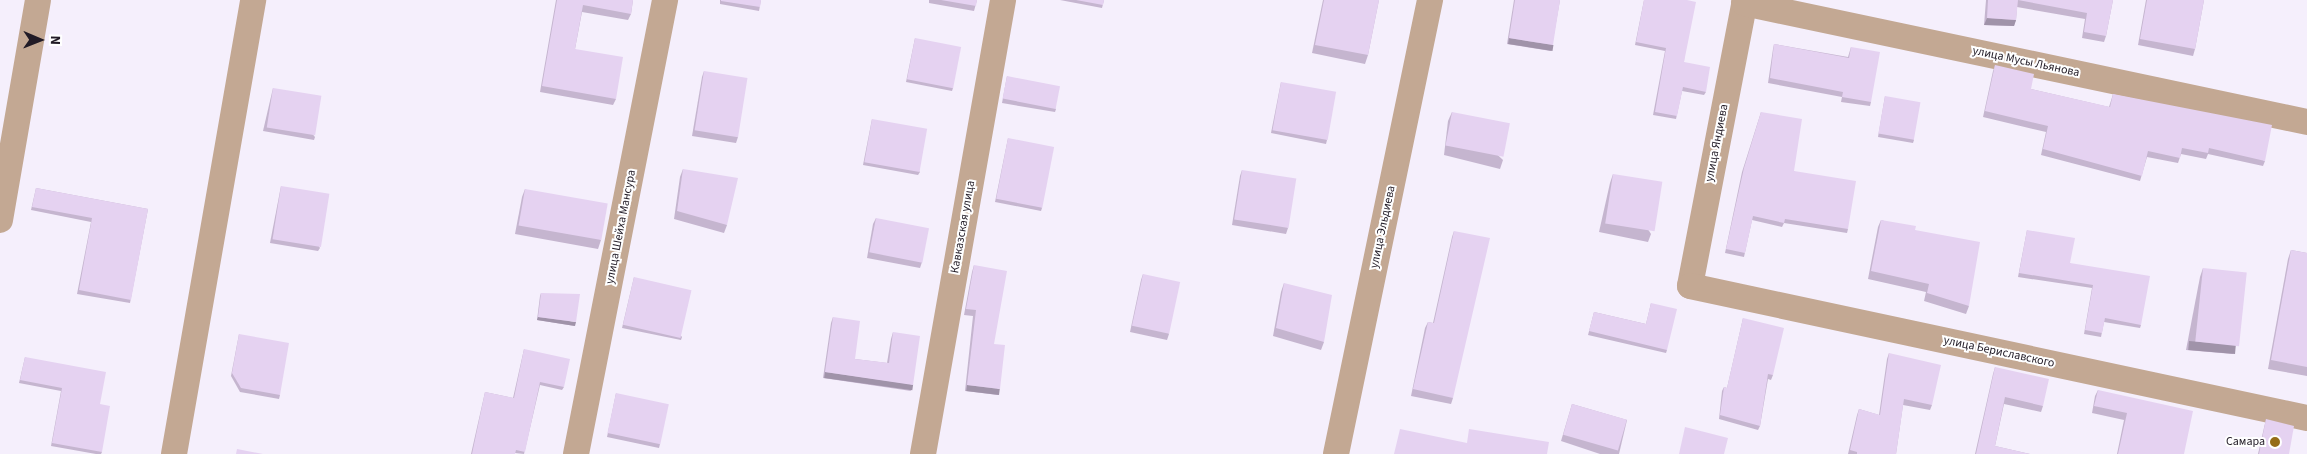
<!DOCTYPE html>
<html>
<head>
<meta charset="utf-8">
<style>
	body { margin:0 }
	#map { position:relative; width:2307px; height:454px; overflow:hidden; background:#f5effc; font-family:"Source Sans 3",sans-serif }
	div>[style] { position:absolute }
	[style*='--x'] { left:calc(var(--x)*1px); top:calc(var(--y)*1px); width:calc(var(--w)*1px); rotate:calc(var(--a)*1deg) }
	.minor>* { height:26px; margin:-13px; padding:0 13px; transform-origin:13px; border-radius:13px; background:#c3a893 }
	.wall>* { inset:0; background:#c5b5cf }
	.shaded-wall>* { inset:0; background:#a093a9; transform-origin:0 0 }
	.building>* { inset:0; background:#e5d2f1; transform-origin:0 0 }
	.dots>* { width:14px; height:14px; translate:-50% -50%; box-sizing:border-box; border:2px solid #fff; border-radius:50% }
	span { translate:-50% -50%; white-space:nowrap; text-align:center; line-height:1.15; -webkit-text-stroke:4px #fff; paint-order:stroke }
	.street-label { font-size:12px; color:#211b26 }
	.poi-label { font-size:12px; color:#211b26 }
	.right { translate:-100% -50%; text-align:right }
	.north { position:absolute; left:15px; top:15px; width:50px; height:50px; -webkit-text-stroke:4px #fff; paint-order:stroke; rotate:91deg; font-size:14px; font-weight:700; line-height:20px; text-align:center; color:#211b26 }
	.north::after { content:''; display:block; margin:auto; width:18px; height:22px; background:#211b26; clip-path:polygon(50% 0,100% 100%,50% 72%,0 100%) }
</style>
</head>
<body>
<div id="map">
	<div class="minor">
		<div style="--x:1745;--y:0;--w:291;--a:100.9"></div>
		<div style="--x:1690;--y:286;--w:631;--a:12.08"></div>
		<div style="--x:1744;--y:3;--w:575;--a:11.93"></div>
		<div style="--x:0;--y:220;--w:223;--a:-80.2"></div>
		<div style="--x:174;--y:454;--w:461;--a:-80.1"></div>
		<div style="--x:576;--y:454;--w:463;--a:-78.9"></div>
		<div style="--x:923;--y:454;--w:461;--a:-80"></div>
		<div style="--x:1336;--y:454;--w:464;--a:-78.3"></div>
	</div>
	<div class="wall">
		<div style="clip-path:polygon(556px 0,633px 0,631px 14px,628px 20px,582px 12px,575px 49px,616px 99px,613px 105px,540px 92px)"></div>
		<div style="clip-path:polygon(720px 0,761px 0,759px 11px,720px 4px)"></div>
		<div style="clip-path:polygon(929px 0,977px 0,974px 11px,929px 3px)"></div>
		<div style="clip-path:polygon(1060px 0,1104px 0,1102px 8px)"></div>
		<div style="clip-path:polygon(1323px 0,1379px 0,1368px 55px,1365px 64px,1312px 53px)"></div>
		<div style="clip-path:polygon(1514px 0,1560px 0,1551px 51px,1507px 44px)"></div>
		<div style="clip-path:polygon(1644px 0,1687px 0,1684px 62px,1706px 92px,1704px 95px,1682px 91px,1676px 119px,1653px 115px,1665px 51px,1635px 45px)"></div>
		<div style="clip-path:polygon(1986px 0,2113px 0,2106px 36px,2104px 42px,2082px 38px,2085px 19px,2017px 7px,2016px 20px,2014px 26px,1984px 25px)"></div>
		<div style="clip-path:polygon(2146px 0,2204px 0,2195px 49px,2193px 56px,2138px 45px)"></div>
		<div style="clip-path:polygon(915px 38px,953px 88px,952px 91px,906px 82px)"></div>
		<div style="clip-path:polygon(1774px 44px,1848px 57px,1851px 47px,1871px 102px,1870px 106px,1841px 102px,1842px 97px,1768px 83px,1773px 49px)"></div>
		<div style="clip-path:polygon(1995px 65px,2031px 89px,2109px 107px,2113px 94px,2265px 161px,2263px 166px,2208px 154px,2206px 159px,2181px 154px,2178px 163px,2147px 157px,2140px 181px,2041px 155px,2046px 132px,1983px 117px,1993px 71px)"></div>
		<div style="clip-path:polygon(704px 71px,738px 137px,736px 143px,692px 136px,702px 77px)"></div>
		<div style="clip-path:polygon(1007px 76px,1056px 109px,1055px 112px,1002px 103px)"></div>
		<div style="clip-path:polygon(1281px 82px,1327px 140px,1326px 144px,1271px 133px)"></div>
		<div style="clip-path:polygon(273px 88px,315px 137px,314px 140px,263px 131px)"></div>
		<div style="clip-path:polygon(1885px 96px,1914px 140px,1913px 143px,1878px 137px)"></div>
		<div style="clip-path:polygon(1452px 112px,1503px 160px,1500px 169px,1444px 155px,1448px 121px)"></div>
		<div style="clip-path:polygon(1761px 112px,1794px 171px,1848px 229px,1847px 233px,1784px 223px,1782px 227px,1752px 220px,1744px 257px,1725px 253px,1742px 172px)"></div>
		<div style="clip-path:polygon(872px 119px,920px 172px,918px 175px,863px 165px)"></div>
		<div style="clip-path:polygon(1008px 138px,1042px 208px,1041px 211px,995px 202px)"></div>
		<div style="clip-path:polygon(683px 169px,727px 225px,724px 233px,674px 219px,680px 177px)"></div>
		<div style="clip-path:polygon(1242px 170px,1288px 228px,1286px 234px,1232px 225px,1240px 176px)"></div>
		<div style="clip-path:polygon(1613px 174px,1651px 234px,1648px 242px,1599px 232px,1610px 183px)"></div>
		<div style="clip-path:polygon(281px 186px,320px 248px,318px 251px,270px 243px)"></div>
		<div style="clip-path:polygon(36px 188px,148px 209px,130px 303px,77px 294px,91px 222px,31px 210px)"></div>
		<div style="clip-path:polygon(525px 189px,601px 240px,598px 249px,515px 234px,522px 197px)"></div>
		<div style="clip-path:polygon(876px 218px,922px 262px,920px 268px,867px 258px,873px 224px)"></div>
		<div style="clip-path:polygon(1881px 220px,1915px 230px,1969px 306px,1966px 314px,1924px 301px,1926px 292px,1868px 279px,1878px 227px)"></div>
		<div style="clip-path:polygon(2027px 230px,2070px 263px,2141px 325px,2140px 328px,2104px 322px,2101px 337px,2084px 334px,2092px 288px,2018px 277px)"></div>
		<div style="clip-path:polygon(1454px 231px,1453px 398px,1451px 404px,1411px 396px,1425px 328px,1428px 322px,1433px 323px,1452px 237px)"></div>
		<div style="clip-path:polygon(2291px 250px,2307px 253px,2307px 376px,2268px 369px,2288px 259px)"></div>
		<div style="clip-path:polygon(974px 265px,994px 344px,998px 395px,965px 391px,973px 316px,964px 315px,972px 272px)"></div>
		<div style="clip-path:polygon(2203px 268px,2233px 354px,2186px 350px,2200px 277px)"></div>
		<div style="clip-path:polygon(1143px 274px,1169px 334px,1167px 340px,1130px 332px,1141px 280px)"></div>
		<div style="clip-path:polygon(634px 277px,682px 337px,681px 340px,622px 328px)"></div>
		<div style="clip-path:polygon(1284px 283px,1324px 342px,1321px 350px,1273px 336px,1281px 292px)"></div>
		<div style="clip-path:polygon(541px 293px,575px 326px,537px 320px,540px 296px)"></div>
		<div style="clip-path:polygon(1651px 303px,1667px 350px,1666px 353px,1588px 335px,1594px 312px,1646px 324px)"></div>
		<div style="clip-path:polygon(833px 317px,855px 359px,887px 363px,891px 339px,893px 332px,911px 391px,823px 378px,831px 323px)"></div>
		<div style="clip-path:polygon(1743px 318px,1773px 375px,1771px 380px,1768px 379px,1760px 426px,1758px 430px,1719px 419px,1722px 391px,1724px 387px,1727px 388px)"></div>
		<div style="clip-path:polygon(239px 334px,280px 395px,279px 399px,240px 392px,231px 376px)"></div>
		<div style="clip-path:polygon(524px 349px,564px 387px,562px 390px,540px 385px,524px 454px,515px 453px,515px 454px,471px 454px,485px 392px,513px 398px)"></div>
		<div style="clip-path:polygon(1889px 353px,1932px 405px,1930px 410px,1903px 405px,1896px 454px,1848px 454px,1857px 415px,1859px 409px,1879px 415px,1887px 359px)"></div>
		<div style="clip-path:polygon(25px 357px,100px 404px,102px 452px,101px 454px,96px 454px,51px 446px,61px 391px,19px 383px)"></div>
		<div style="clip-path:polygon(1995px 367px,2043px 406px,2041px 412px,2004px 404px,1995px 446px,2030px 454px,1975px 454px,1993px 374px)"></div>
		<div style="clip-path:polygon(2098px 390px,2184px 454px,2117px 454px,2124px 420px,2092px 413px,2095px 396px)"></div>
		<div style="clip-path:polygon(616px 393px,660px 444px,659px 448px,607px 437px)"></div>
		<div style="clip-path:polygon(1572px 404px,1627px 420px,1619px 454px,1600px 454px,1561px 441px)"></div>
		<div style="clip-path:polygon(2266px 419px,2289px 454px,2258px 454px)"></div>
	</div>
	<div class="shaded-wall">
		<div style="clip-path:polygon(1987px 18px,2016px 20px,2014px 26px,1984px 25px)"></div>
		<div style="left:1509px;top:38px;width:45px;height:6px;rotate:9deg"></div>
		<div style="clip-path:polygon(538px 317px,576px 322px,575px 326px,537px 320px)"></div>
		<div style="left:2189px;top:341px;width:47px;height:9px;rotate:5deg"></div>
		<div style="left:825px;top:372px;width:89px;height:6px;rotate:8deg"></div>
		<div style="left:967px;top:385px;width:33px;height:6px;rotate:7deg"></div>
	</div>
	<div class="building">
		<div style="clip-path:polygon(557px 0,633px 0,631px 14px,583px 5px,575px 49px,623px 57px,616px 99px,542px 86px)"></div>
		<div style="clip-path:polygon(721px 0,761px 0,760px 7px,721px 1px)"></div>
		<div style="clip-path:polygon(941px 0,977px 0,976px 6px)"></div>
		<div style="clip-path:polygon(1076px 0,1104px 0,1103px 5px)"></div>
		<div style="clip-path:polygon(1324px 0,1379px 0,1368px 55px,1315px 45px)"></div>
		<div style="clip-path:polygon(1515px 0,1560px 0,1553px 45px,1509px 38px)"></div>
		<div style="clip-path:polygon(1644px 0,1687px 0,1696px 2px,1684px 62px,1710px 67px,1706px 92px,1683px 87px,1677px 116px,1655px 112px,1666px 48px,1636px 42px)"></div>
		<div style="clip-path:polygon(1988px 0,2113px 0,2106px 36px,2084px 32px,2087px 13px,2018px 0,2016px 20px,1987px 18px)"></div>
		<div style="clip-path:polygon(2147px 0,2204px 0,2195px 49px,2140px 39px)"></div>
		<div style="left:915px;top:38px;width:47px;height:42px;rotate:11deg"></div>
		<div style="clip-path:polygon(1774px 44px,1849px 58px,1851px 47px,1880px 52px,1871px 102px,1842px 97px,1843px 92px,1770px 78px)"></div>
		<div style="clip-path:polygon(1995px 65px,2034px 74px,2031px 89px,2110px 107px,2113px 94px,2272px 125px,2265px 161px,2209px 148px,2208px 153px,2182px 148px,2180px 158px,2148px 151px,2142px 176px,2043px 149px,2048px 126px,1985px 111px)"></div>
		<div style="left:704px;top:71px;width:44px;height:60px;rotate:9deg"></div>
		<div style="left:1007px;top:76px;width:54px;height:23px;rotate:11deg"></div>
		<div style="left:1281px;top:82px;width:56px;height:49px;rotate:10deg"></div>
		<div style="left:273px;top:88px;width:49px;height:40px;rotate:9deg"></div>
		<div style="left:1885px;top:96px;width:36px;height:38px;rotate:10deg"></div>
		<div style="left:1452px;top:112px;width:59px;height:34px;rotate:11deg"></div>
		<div style="clip-path:polygon(1761px 112px,1802px 119px,1794px 171px,1856px 181px,1848px 229px,1785px 219px,1784px 223px,1753px 216px,1745px 253px,1726px 249px,1744px 168px)"></div>
		<div style="left:872px;top:119px;width:56px;height:44px;rotate:10deg"></div>
		<div style="left:1008px;top:138px;width:47px;height:62px;rotate:11deg"></div>
		<div style="clip-path:polygon(683px 169px,738px 178px,727px 225px,677px 211px)"></div>
		<div style="left:1242px;top:170px;width:55px;height:50px;rotate:9deg"></div>
		<div style="left:1613px;top:174px;width:50px;height:50px;rotate:9deg"></div>
		<div style="left:281px;top:186px;width:49px;height:54px;rotate:9deg"></div>
		<div style="clip-path:polygon(36px 188px,148px 209px,131px 300px,79px 290px,92px 218px,32px 207px)"></div>
		<div style="left:525px;top:189px;width:84px;height:37px;rotate:10deg"></div>
		<div style="left:876px;top:218px;width:54px;height:35px;rotate:11deg"></div>
		<div style="clip-path:polygon(1881px 220px,1916px 226px,1915px 230px,1980px 242px,1969px 306px,1927px 293px,1929px 284px,1871px 271px)"></div>
		<div style="clip-path:polygon(2027px 230px,2075px 238px,2070px 263px,2150px 276px,2141px 325px,2105px 318px,2102px 333px,2085px 330px,2093px 285px,2019px 273px)"></div>
		<div style="clip-path:polygon(1454px 231px,1490px 238px,1453px 398px,1413px 389px,1428px 322px,1434px 323px)"></div>
		<div style="clip-path:polygon(2291px 250px,2307px 253px,2307px 367px,2271px 360px)"></div>
		<div style="clip-path:polygon(974px 265px,1007px 271px,994px 344px,1005px 345px,1000px 389px,967px 385px,976px 310px,966px 309px)"></div>
		<div style="left:2203px;top:268px;width:44px;height:74px;rotate:6deg"></div>
		<div style="left:1143px;top:274px;width:38px;height:53px;rotate:12deg"></div>
		<div style="left:634px;top:277px;width:59px;height:49px;rotate:13deg"></div>
		<div style="clip-path:polygon(1284px 283px,1332px 295px,1324px 342px,1276px 328px)"></div>
		<div style="clip-path:polygon(541px 293px,580px 294px,576px 322px,538px 317px)"></div>
		<div style="clip-path:polygon(1651px 303px,1677px 309px,1667px 350px,1589px 331px,1594px 312px,1646px 324px)"></div>
		<div style="clip-path:polygon(833px 317px,860px 321px,855px 359px,889px 363px,893px 332px,920px 336px,913px 385px,825px 372px)"></div>
		<div style="clip-path:polygon(1743px 318px,1784px 328px,1773px 375px,1768px 374px,1760px 426px,1720px 415px,1724px 387px,1727px 388px)"></div>
		<div style="clip-path:polygon(239px 334px,289px 343px,280px 395px,241px 388px,232px 373px)"></div>
		<div style="clip-path:polygon(524px 349px,570px 359px,564px 387px,540px 382px,525px 452px,516px 450px,515px 454px,472px 454px,485px 392px,514px 398px)"></div>
		<div style="clip-path:polygon(1889px 353px,1941px 365px,1932px 405px,1904px 399px,1896px 454px,1857px 454px,1857px 452px,1850px 450px,1859px 409px,1880px 415px)"></div>
		<div style="clip-path:polygon(25px 357px,106px 372px,100px 404px,110px 406px,102px 452px,52px 443px,62px 388px,20px 380px)"></div>
		<div style="clip-path:polygon(1995px 367px,2049px 379px,2043px 406px,2005px 397px,1995px 446px,2030px 454px,1976px 454px)"></div>
		<div style="clip-path:polygon(2098px 390px,2193px 411px,2184px 454px,2118px 454px,2127px 413px,2094px 406px)"></div>
		<div style="left:616px;top:393px;width:54px;height:41px;rotate:12deg"></div>
		<div style="left:1572px;top:404px;width:57px;height:32px;rotate:16deg"></div>
		<div style="clip-path:polygon(2266px 419px,2294px 426px,2289px 454px,2259px 454px)"></div>
		<div style="clip-path:polygon(1685px 427px,1728px 438px,1724px 454px,1679px 454px)"></div>
		<div style="clip-path:polygon(1400px 429px,1467px 443px,1469px 429px,1549px 442px,1547px 454px,1394px 454px)"></div>
		<div style="clip-path:polygon(237px 449px,263px 454px,236px 454px)"></div>
	</div>
	<div class="dots">
		<div style="left:2275px;top:442px;background:#956c17"></div>
	</div>
	<div class="street-label">
		<span style="left:2026px;top:62px;rotate:12deg">улица Мусы Льянова</span>
		<span style="left:1717px;top:143px;rotate:-79deg">улица Яндиева</span>
		<span style="left:621px;top:227px;rotate:-79deg">улица Шейха Мансура</span>
		<span style="left:963px;top:227px;rotate:-80deg">Кавказская улица</span>
		<span style="left:1383px;top:227px;rotate:-78deg">улица Эльдиева</span>
		<span style="left:1999px;top:352px;rotate:12deg">улица Бериславского</span>
	</div>
	<div class="poi-label">
		<span class="right" style="left:2265px;top:442px">Самара</span>
	</div>
	<div class="north">N</div>
</div>
</body>
</html>
